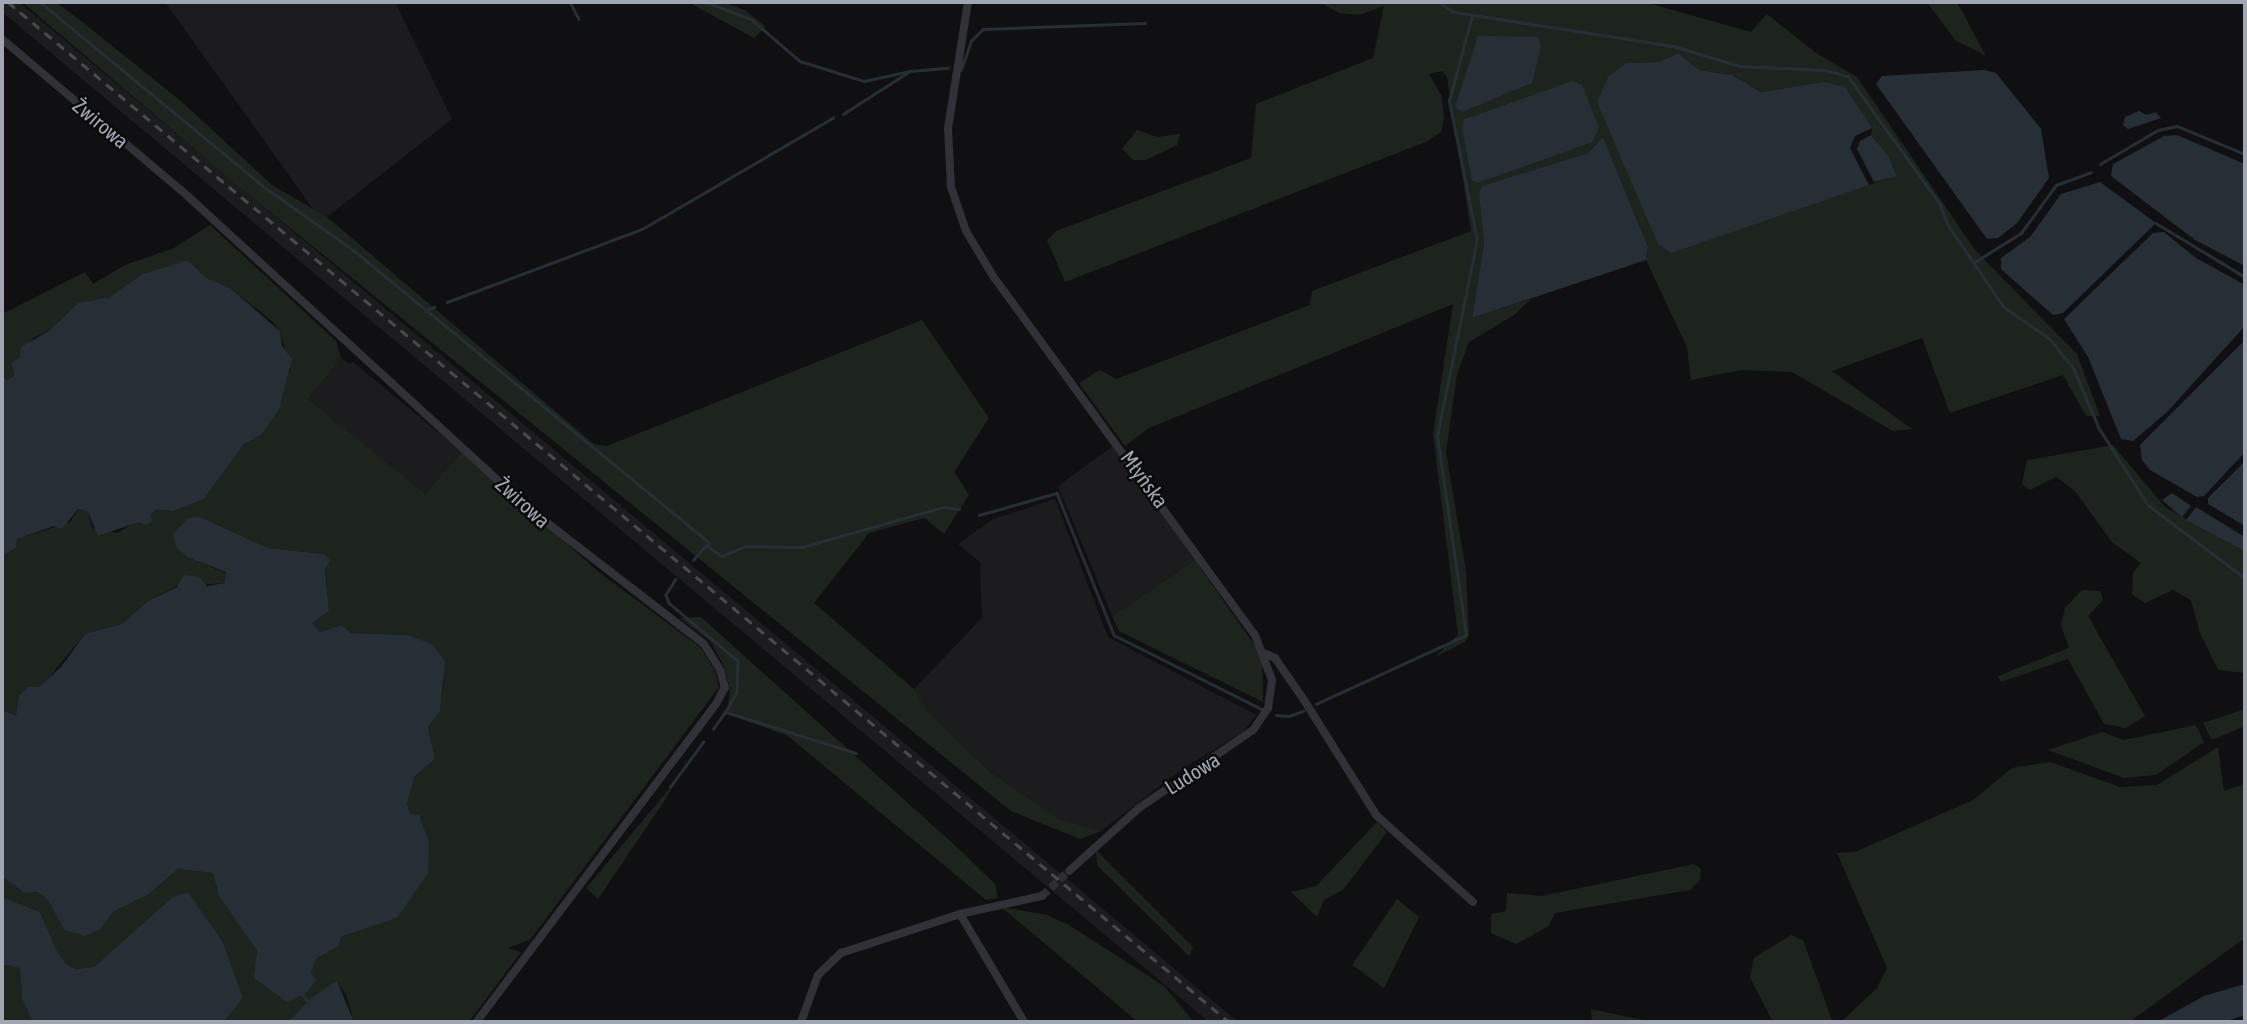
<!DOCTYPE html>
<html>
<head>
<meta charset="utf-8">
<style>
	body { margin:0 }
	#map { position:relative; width:2247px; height:1024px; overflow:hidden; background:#101012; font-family:"Asap Condensed",sans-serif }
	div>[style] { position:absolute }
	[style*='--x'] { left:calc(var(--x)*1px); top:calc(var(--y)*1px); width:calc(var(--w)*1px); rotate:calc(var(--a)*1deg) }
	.built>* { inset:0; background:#1c1c1f }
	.green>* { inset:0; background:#1c241d }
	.water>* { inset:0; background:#262f36 }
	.stream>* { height:2.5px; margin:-1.25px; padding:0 1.25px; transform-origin:1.25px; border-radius:1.25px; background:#262f36 }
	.street-tunnel>* { height:8px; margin-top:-4px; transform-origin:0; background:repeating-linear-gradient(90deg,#2d2e32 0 8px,transparent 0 12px) }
	.street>* { height:8px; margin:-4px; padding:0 4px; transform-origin:4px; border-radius:4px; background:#313237 }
	.rail>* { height:2.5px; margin-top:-1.25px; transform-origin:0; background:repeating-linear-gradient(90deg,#484a50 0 9px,transparent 0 16px) }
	span { translate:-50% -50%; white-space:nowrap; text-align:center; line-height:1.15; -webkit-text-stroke:5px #0b0b0c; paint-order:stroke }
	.street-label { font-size:21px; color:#a0a7b3 }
	.frame { position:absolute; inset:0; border:4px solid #a0a7b3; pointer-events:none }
</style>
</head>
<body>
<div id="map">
	<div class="built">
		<div style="clip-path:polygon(2px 2px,19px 2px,1238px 1022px,1209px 1022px,2px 12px)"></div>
		<div style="clip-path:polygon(165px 2px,395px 2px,452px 119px,327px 217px,313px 209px)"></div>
		<div style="clip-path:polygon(341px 358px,349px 364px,353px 362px,462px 452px,425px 495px,308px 399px)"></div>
		<div style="clip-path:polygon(1116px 444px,1195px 560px,1112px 616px,1058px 486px)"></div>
		<div style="clip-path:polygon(1055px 499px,1108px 637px,1256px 715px,1242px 733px,1185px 767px,1101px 831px,1059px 819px,989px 771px,929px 713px,914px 689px,982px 618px,980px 562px,958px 544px,993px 519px)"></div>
	</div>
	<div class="green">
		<div style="clip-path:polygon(22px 2px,56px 2px,76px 17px,182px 102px,272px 185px,327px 217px,594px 444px,607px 446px,922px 320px,989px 418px,954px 472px,969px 495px,944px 534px,924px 518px,869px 533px,814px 603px,914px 689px,929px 713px,989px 771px,1059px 819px,1101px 831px,1080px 839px,1011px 811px,237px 185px)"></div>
		<div style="clip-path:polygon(688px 2px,723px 2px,745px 10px,766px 27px,754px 38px)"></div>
		<div style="clip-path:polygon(evenodd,1320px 2px,1644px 2px,1751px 32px,1767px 14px,1816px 53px,1857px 77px,1975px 250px,2077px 354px,2100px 416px,2086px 416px,2063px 375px,1950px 413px,1922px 338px,1832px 371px,1912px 429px,1893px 431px,1792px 372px,1741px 370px,1691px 380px,1687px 347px,1646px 260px,1648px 247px,1603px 137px,1588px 153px,1483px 186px,1479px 194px,1484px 243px,1472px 318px,1531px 299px,1514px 315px,1469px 342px,1457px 374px,1446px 452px,1466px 571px,1469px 635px,1465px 642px,1435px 657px,1458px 635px,1433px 434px,1453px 304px,1149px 428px,1125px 446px,1079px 383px,1100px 370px,1116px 379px,1310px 305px,1312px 291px,1471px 231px,1447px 77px,1442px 71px,1429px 74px,1441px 95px,1444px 119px,1441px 132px,1428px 141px,1065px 282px,1047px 240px,1056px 231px,1251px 158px,1256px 104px,1373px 58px,1384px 6px,1359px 15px,1339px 13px,1320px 2px,1538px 38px,1456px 108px,1465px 84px,1513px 40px,1538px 38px,1320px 2px,1678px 53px,1699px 70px,1732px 75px,1761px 92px,1825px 82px,1872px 128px,1871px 135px,1888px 155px,1897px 175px,1869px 185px,1625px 63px,1659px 62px,1678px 53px)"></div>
		<div style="clip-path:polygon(1927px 2px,1957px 2px,1986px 56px,1955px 40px)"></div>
		<div style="clip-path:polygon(1137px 130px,1157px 137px,1180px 134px,1177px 145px,1146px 160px,1133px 160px,1122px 149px)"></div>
		<div style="clip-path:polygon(210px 225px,336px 341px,341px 358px,308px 399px,425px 494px,462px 452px,600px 573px,701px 648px,715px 671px,719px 687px,530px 940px,507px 948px,521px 952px,469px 1022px,354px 1022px,346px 995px,337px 982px,311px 998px,288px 1022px,224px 1022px,243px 998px,223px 942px,188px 892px,158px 912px,94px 967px,76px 969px,65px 963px,56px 949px,40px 912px,2px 897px,2px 877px,25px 893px,37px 892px,48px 900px,64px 930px,101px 929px,113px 912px,149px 894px,178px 869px,213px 873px,219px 896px,257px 951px,311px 972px,316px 959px,339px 946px,341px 937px,397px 918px,410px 814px,407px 803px,415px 776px,435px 759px,428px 727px,440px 711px,444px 679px,407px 635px,351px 633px,342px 625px,320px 632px,312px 623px,329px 611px,324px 554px,268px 548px,198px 516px,189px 558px,226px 573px,226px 583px,177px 586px,148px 601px,122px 624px,85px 634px,16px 717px,2px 710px,2px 556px,16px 548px,17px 539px,70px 522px,78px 509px,88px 512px,92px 528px,117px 533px,156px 510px,172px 511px,204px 499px,244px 444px,261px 435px,290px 370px,280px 331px,272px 321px,230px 288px,206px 278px,188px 260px,110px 297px,78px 303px,49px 331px,33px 338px,15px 375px,7px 380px,2px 375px,2px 314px,85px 272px,93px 284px,125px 265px,174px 248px)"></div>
		<div style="clip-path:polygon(2113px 445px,2165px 507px,2245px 551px,2245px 673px,2218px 670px,2200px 633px,2191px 600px,2173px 590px,2145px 603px,2132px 594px,2133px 573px,2141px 563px,2112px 542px,2075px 491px,2056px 477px,2030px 490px,2022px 484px,2027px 460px)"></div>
		<div style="clip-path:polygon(1195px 560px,1262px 656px,1263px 702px,1119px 631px,1112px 616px)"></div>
		<div style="clip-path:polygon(2082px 590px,2100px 591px,2103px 600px,2088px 616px,2145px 716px,2126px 728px,2104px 724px,2068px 659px,2001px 682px,1998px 676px,2069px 648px,2061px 625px,2065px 608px)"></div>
		<div style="clip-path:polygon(701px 617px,960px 850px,995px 884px,998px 898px,986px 900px,788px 736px,727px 714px,730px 689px,724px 666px,710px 641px,680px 618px)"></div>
		<div style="clip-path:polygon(2245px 709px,2245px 726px,2212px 740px,2203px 723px)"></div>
		<div style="clip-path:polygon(2196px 725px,2204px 742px,2156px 775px,2124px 778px,2048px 750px,2102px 732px,2124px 740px)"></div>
		<div style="clip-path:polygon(2218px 747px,2224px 791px,2245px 784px,2245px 938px,2129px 1022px,1773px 1022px,1750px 978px,1754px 958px,1791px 935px,1803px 940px,1832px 1020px,1842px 1021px,1877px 988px,1887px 968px,1837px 853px,1855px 852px,1973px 800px,2012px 768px,2050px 762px,2120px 787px,2157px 785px)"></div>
		<div style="clip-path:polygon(675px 782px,665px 800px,598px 899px,586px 888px)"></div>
		<div style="clip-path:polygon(1377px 822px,1387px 832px,1343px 890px,1324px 900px,1317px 917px,1291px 892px,1316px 886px)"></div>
		<div style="clip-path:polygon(1096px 850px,1193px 947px,1189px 956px,1097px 865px)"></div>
		<div style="clip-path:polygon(1694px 864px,1701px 869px,1700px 880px,1690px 890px,1555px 913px,1549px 926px,1516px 944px,1491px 933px,1491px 914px,1506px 911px,1507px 893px,1542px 896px)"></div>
		<div style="clip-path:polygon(1397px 899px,1419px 917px,1384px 988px,1352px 965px)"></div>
		<div style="clip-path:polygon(1001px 907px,1047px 915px,1069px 925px,1164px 986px,1194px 1022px,1138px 1022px)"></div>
		<div style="clip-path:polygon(9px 963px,20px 968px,22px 999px,33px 1022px,2px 1022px,2px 964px)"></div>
		<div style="clip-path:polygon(1591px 1009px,1653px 1022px,1592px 1022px)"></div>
	</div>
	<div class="water">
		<div style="clip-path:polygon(1478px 36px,1538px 37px,1541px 47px,1532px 83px,1462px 112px,1455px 107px)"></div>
		<div style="clip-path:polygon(1678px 53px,1699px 70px,1732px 75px,1761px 92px,1824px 82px,1845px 87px,1872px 128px,1855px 136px,1850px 148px,1869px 185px,1671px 253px,1658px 244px,1597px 102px,1608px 77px,1626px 63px,1659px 62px)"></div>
		<div style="clip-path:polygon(1984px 70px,1996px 73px,2041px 129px,2049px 178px,2017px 223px,1998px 238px,1987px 239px,1876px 84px,1882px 76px)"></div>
		<div style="clip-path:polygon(1573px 81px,1582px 85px,1599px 128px,1592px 142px,1478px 183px,1472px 181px,1462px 128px,1465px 119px)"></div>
		<div style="clip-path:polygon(2139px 111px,2146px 115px,2156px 112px,2161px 118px,2128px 129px,2123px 125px,2125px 117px)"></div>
		<div style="clip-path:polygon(1871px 135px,1888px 155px,1897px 176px,1874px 182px,1857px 149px,1860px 141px)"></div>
		<div style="clip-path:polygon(2177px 135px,2245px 164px,2245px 266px,2195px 240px,2111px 176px,2113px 164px,2164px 136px)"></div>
		<div style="clip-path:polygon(1603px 137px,1648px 247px,1646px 260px,1472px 318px,1484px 243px,1479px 194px,1482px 186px,1588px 153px)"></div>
		<div style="clip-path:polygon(2100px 182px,2156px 223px,2063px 313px,2053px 315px,2001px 269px,2001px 258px,2030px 237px,2061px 194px)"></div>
		<div style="clip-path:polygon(2164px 232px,2196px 258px,2245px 285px,2245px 326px,2167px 412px,2133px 441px,2121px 439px,2088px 357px,2064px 319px,2153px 233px)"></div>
		<div style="clip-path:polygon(188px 260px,206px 278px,230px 288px,280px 331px,282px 346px,292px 359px,279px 409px,261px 435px,244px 444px,204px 499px,173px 511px,156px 510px,150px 515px,153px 521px,146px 525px,139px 522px,98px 536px,88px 512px,78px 509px,62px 529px,54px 526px,17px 539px,16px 548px,2px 556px,2px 375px,7px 380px,15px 375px,11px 363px,20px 357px,21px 347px,49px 331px,78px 303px,110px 297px,141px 275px)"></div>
		<div style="clip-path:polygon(2245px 340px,2245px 452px,2204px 496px,2197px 497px,2150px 470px,2142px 460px,2140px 445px)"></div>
		<div style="clip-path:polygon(2245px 461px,2245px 526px,2208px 504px,2208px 498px)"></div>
		<div style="clip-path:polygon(2172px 493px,2191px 506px,2182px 517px,2162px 500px)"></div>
		<div style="clip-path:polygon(2196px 507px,2245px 537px,2245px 551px,2186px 520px)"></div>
		<div style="clip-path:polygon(198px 516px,268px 548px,324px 554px,330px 560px,325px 569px,329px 611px,312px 623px,320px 632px,342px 625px,351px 633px,407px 635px,432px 644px,445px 661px,440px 711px,428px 727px,435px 759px,415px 776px,407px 803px,410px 814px,419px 815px,429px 843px,428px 873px,397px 918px,341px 937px,339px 946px,316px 959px,311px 972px,316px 980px,306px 993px,287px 1002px,254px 978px,257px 951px,219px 896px,213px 873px,178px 869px,149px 894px,113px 912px,101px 929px,85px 936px,64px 930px,48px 900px,37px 892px,25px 893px,2px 877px,2px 710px,16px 716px,19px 696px,28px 687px,39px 687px,61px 667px,85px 634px,122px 624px,148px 601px,177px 587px,184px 575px,199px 577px,207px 586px,225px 583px,226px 572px,189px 558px,177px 548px,173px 534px,189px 518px)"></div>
		<div style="clip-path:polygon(188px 892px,223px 942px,243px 998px,224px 1022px,33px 1022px,22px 999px,20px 968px,2px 964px,2px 897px,40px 912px,56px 949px,65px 963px,76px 969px,94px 967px,173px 897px)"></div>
		<div style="clip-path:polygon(337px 981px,354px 1022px,288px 1022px,311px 998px)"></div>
		<div style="clip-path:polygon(2245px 984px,2245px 1015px,2224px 1022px,2157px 1022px,2204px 996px)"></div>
	</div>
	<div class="stream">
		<div style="--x:40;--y:2;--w:289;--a:39.5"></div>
		<div style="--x:263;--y:186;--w:109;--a:35.3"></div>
		<div style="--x:352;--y:249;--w:463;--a:39.4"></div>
		<div style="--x:570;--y:2;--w:19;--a:62"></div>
		<div style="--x:706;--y:2;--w:48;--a:20.7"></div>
		<div style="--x:751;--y:19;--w:65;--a:40.6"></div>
		<div style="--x:800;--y:61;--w:67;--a:17.4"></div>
		<div style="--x:864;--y:81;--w:47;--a:-12.3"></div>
		<div style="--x:1333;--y:2;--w:46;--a:0"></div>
		<div style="--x:1439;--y:2;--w:18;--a:34"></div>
		<div style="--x:1454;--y:12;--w:223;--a:8.8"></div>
		<div style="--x:1674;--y:46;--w:69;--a:16.9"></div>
		<div style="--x:1740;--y:66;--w:85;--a:2.7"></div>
		<div style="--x:1825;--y:70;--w:24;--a:15"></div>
		<div style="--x:1848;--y:76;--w:158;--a:54.3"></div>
		<div style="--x:1940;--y:204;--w:22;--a:69"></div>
		<div style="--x:1948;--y:225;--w:99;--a:55.7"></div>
		<div style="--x:2004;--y:307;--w:56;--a:34.8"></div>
		<div style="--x:2050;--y:339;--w:38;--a:51"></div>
		<div style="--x:2074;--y:369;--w:64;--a:67"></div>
		<div style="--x:2099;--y:428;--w:91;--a:57.5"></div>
		<div style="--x:2148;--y:505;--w:121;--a:37"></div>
		<div style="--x:961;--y:70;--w:31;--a:-71"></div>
		<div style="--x:971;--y:41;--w:17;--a:-45"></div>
		<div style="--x:983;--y:29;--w:162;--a:-2.1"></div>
		<div style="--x:843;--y:114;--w:80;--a:-32.7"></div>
		<div style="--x:910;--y:71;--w:38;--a:-5"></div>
		<div style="--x:2100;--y:164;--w:67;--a:-30.4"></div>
		<div style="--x:2158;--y:130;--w:19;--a:-12"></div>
		<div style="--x:2177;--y:126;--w:74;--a:22.4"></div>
		<div style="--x:2156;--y:223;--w:104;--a:31.2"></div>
		<div style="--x:1973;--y:263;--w:57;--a:-32"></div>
		<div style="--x:2021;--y:233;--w:59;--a:-53.9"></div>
		<div style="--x:2056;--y:185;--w:37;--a:-20"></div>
		<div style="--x:447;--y:302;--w:208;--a:-20.5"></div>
		<div style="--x:642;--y:229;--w:221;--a:-30.2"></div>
		<div style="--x:425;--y:311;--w:10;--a:-24"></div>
		<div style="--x:979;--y:515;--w:81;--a:-15.8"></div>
		<div style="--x:1057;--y:493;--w:153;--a:68.1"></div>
		<div style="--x:1114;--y:635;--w:165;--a:26.6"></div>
		<div style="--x:693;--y:560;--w:20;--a:-49"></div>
		<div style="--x:706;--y:545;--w:19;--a:35"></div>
		<div style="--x:722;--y:556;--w:25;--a:-23"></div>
		<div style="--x:745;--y:546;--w:57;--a:1"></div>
		<div style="--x:802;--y:547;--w:147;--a:-15.8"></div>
		<div style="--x:943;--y:507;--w:16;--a:7"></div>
		<div style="--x:676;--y:579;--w:19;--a:122"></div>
		<div style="--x:666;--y:595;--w:9;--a:69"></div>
		<div style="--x:669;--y:603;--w:90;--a:40"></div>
		<div style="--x:738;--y:661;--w:31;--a:92"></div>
		<div style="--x:737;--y:692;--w:23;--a:119"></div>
		<div style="--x:726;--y:712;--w:136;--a:17.5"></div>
		<div style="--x:1316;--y:704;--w:165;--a:-24.7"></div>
		<div style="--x:1466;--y:635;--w:201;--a:-98.3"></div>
		<div style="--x:1437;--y:436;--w:200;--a:-78.5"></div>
		<div style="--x:1477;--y:240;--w:142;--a:-101.4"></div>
		<div style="--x:1449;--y:101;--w:88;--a:-74.9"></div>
		<div style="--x:1276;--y:715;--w:13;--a:4"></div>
		<div style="--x:1289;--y:716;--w:15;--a:-20"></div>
		<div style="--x:713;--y:729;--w:21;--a:-55"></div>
		<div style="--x:670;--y:787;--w:56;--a:-53.7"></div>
		<div style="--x:303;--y:995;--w:8;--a:50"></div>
	</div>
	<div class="street-tunnel">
		<div style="--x:1042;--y:896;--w:37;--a:-43"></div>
	</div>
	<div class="street">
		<div style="--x:968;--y:2;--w:128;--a:99"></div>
		<div style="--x:948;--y:128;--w:59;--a:87.1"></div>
		<div style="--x:951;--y:187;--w:46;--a:71.2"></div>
		<div style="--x:966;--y:231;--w:52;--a:59"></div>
		<div style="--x:993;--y:276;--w:444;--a:53.9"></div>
		<div style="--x:1255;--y:635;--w:48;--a:69.3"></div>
		<div style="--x:1272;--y:680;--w:28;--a:98"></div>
		<div style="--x:1268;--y:708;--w:27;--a:124"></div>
		<div style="--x:1253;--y:730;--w:138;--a:145.6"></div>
		<div style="--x:1139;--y:808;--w:94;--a:138"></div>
		<div style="--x:2;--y:39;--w:234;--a:40.2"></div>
		<div style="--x:181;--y:190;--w:471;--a:42.5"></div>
		<div style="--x:528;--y:508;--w:222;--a:37.7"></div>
		<div style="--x:704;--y:644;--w:31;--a:58"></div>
		<div style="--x:720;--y:670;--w:18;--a:74"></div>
		<div style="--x:725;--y:687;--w:19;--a:118"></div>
		<div style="--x:716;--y:704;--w:398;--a:127"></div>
		<div style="--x:1266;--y:654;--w:10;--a:24"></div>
		<div style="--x:1275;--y:658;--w:51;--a:55.4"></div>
		<div style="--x:1304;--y:700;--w:136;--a:57.9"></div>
		<div style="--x:1376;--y:815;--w:130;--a:41.9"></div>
		<div style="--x:960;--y:914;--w:126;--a:59.3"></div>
		<div style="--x:801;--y:1022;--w:50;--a:-70.1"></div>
		<div style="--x:818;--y:975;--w:32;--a:-44"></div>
		<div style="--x:841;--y:953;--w:125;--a:-18.1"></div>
		<div style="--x:960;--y:914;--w:84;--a:-12.4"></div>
	</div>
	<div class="rail">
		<div style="--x:8;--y:2;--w:1591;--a:39.87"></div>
	</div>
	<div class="street-label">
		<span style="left:101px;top:123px;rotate:40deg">Żwirowa</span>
		<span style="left:1145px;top:479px;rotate:54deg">Młyńska</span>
		<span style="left:523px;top:502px;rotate:42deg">Żwirowa</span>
		<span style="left:1192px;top:773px;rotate:-32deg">Ludowa</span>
	</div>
	<div class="frame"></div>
</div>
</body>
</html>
